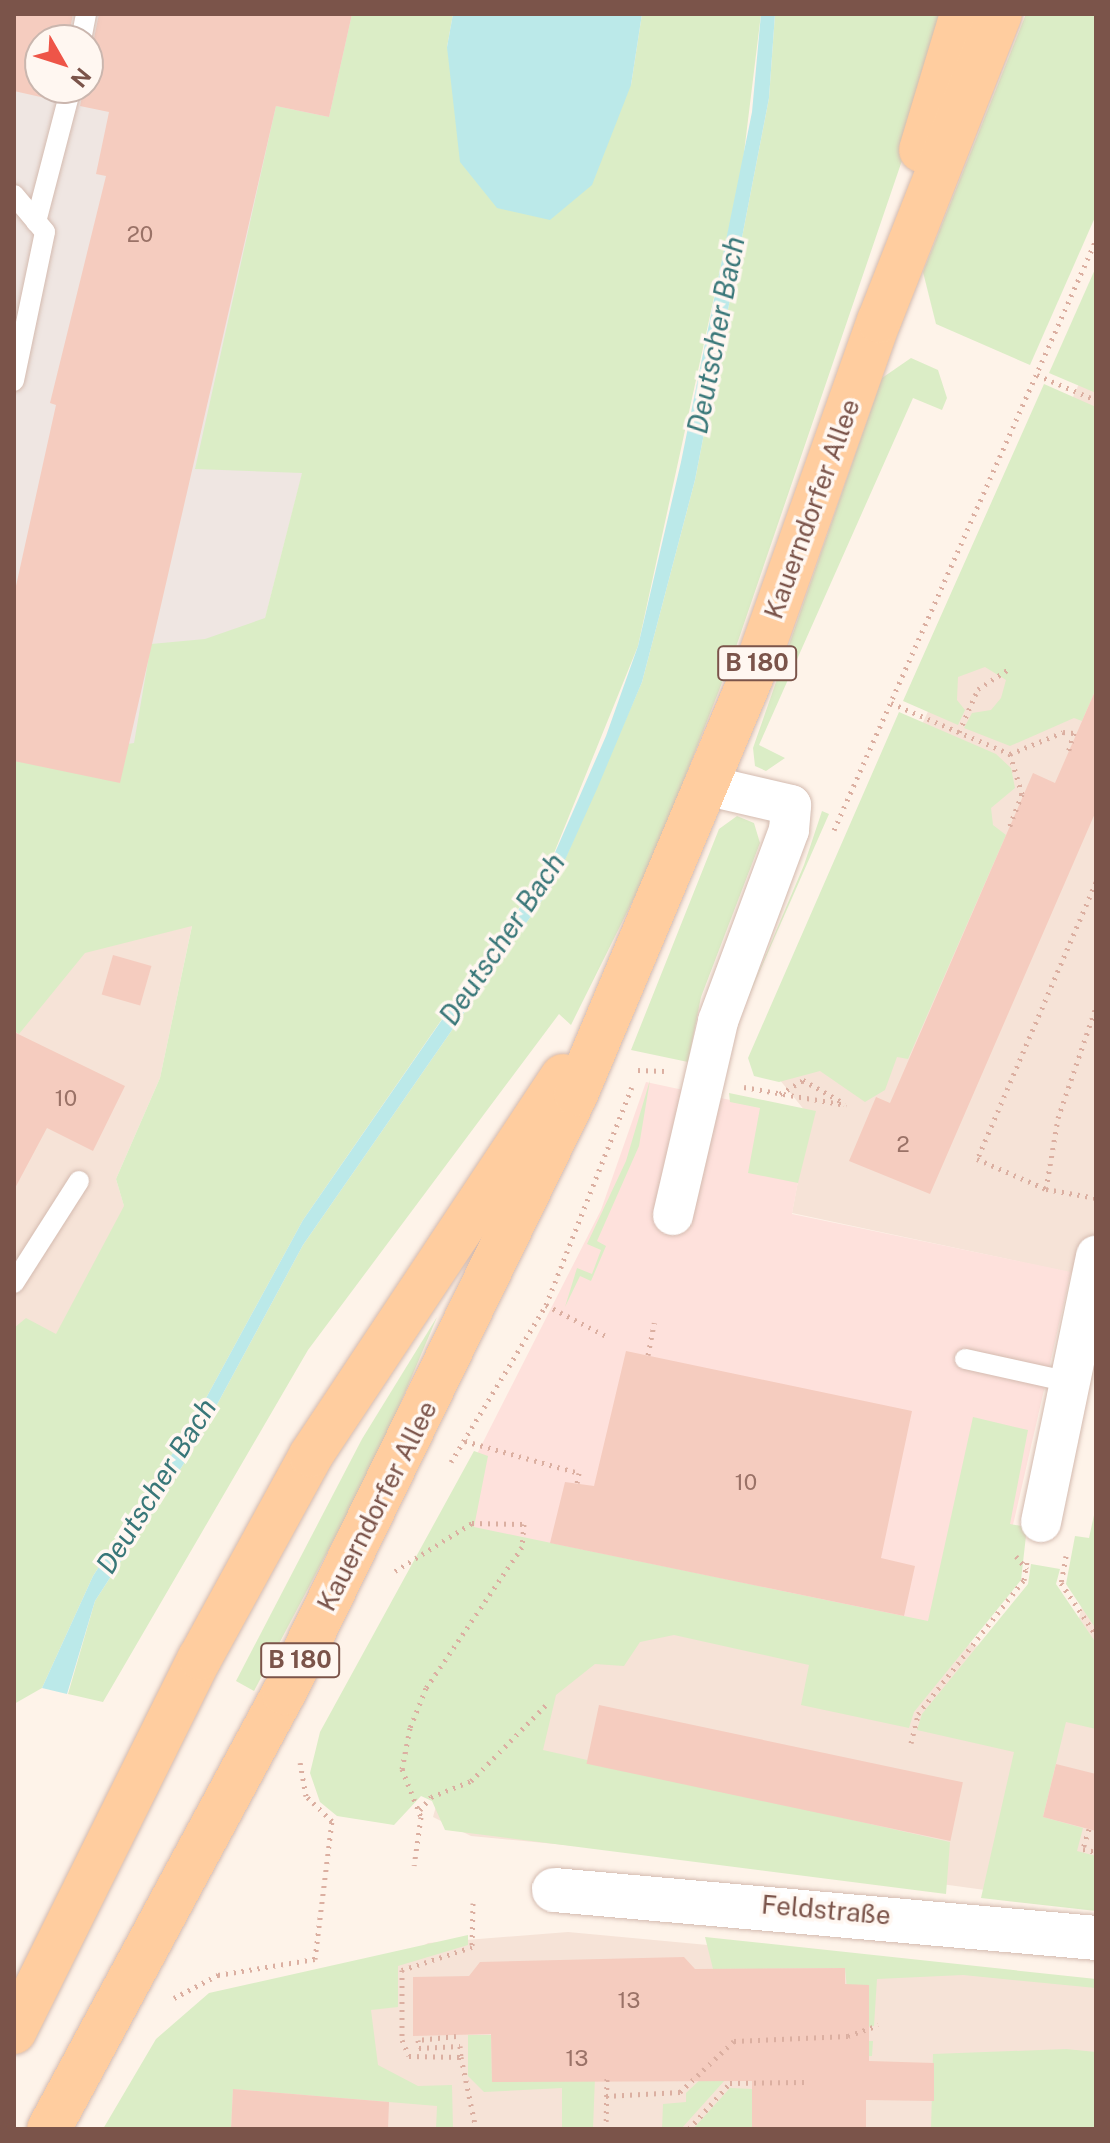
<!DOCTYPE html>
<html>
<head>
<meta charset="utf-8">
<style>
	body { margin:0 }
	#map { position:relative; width:1110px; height:2143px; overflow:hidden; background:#fef3e9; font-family:"Public Sans",sans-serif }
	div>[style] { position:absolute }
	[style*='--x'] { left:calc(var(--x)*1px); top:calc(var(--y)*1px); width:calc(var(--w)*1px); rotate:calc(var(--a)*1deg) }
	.residential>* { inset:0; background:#f6e3d7 }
	.commercial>* { inset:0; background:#fee1dc }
	.industrial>* { inset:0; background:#efe6e2 }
	.green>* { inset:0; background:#dbedc6 }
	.water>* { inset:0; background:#bbe9e9 }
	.building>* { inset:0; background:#f5ccbf; transform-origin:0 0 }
	.path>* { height:5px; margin-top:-2.5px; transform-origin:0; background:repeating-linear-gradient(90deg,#dbafa1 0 2px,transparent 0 8px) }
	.roads { filter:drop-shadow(0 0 2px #d4bbb0) drop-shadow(0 0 2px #d4bbb0) }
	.service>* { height:20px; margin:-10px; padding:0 10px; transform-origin:10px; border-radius:10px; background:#fff }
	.minor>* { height:40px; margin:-20px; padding:0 20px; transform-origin:20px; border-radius:20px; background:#fff }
	.tertiary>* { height:44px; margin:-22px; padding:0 22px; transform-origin:22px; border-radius:22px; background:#fff }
	.primary>* { height:44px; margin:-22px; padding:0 22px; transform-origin:22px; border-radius:22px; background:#ffcd9f }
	span { translate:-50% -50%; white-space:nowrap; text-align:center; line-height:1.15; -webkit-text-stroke:7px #fff7f1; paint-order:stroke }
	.number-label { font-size:22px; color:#9a7267 }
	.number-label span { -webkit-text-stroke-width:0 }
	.shield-label span { padding:2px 6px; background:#fff7f1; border:2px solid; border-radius:6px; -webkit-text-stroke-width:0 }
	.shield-label { font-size:24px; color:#7b544a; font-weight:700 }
	.street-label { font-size:26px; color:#7b544a }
	.water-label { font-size:28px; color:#397779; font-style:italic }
	.frame { position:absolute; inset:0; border:16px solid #7b544a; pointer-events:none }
	.north { position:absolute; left:24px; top:24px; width:80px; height:80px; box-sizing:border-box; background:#fff7f1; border:2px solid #cab6ae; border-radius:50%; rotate:129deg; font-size:22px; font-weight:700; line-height:32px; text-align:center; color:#7b544a }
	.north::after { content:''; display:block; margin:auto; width:28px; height:36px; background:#ee5548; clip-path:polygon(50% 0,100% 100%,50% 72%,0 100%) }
</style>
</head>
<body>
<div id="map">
	<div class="residential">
		<div style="clip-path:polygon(1096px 347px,1096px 1278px,792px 1213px,810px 1117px,766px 1063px)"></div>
		<div style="clip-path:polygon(14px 772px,218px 802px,160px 1078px,116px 1179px,134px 1239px,14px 1627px)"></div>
		<div style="clip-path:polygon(1096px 1547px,1096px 1905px,868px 1874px,471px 1836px,433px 1817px,466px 1700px,561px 1562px,1068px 1664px)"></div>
		<div style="clip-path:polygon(568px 1932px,1096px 1981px,1096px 2129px,114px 2129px,428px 1943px)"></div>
	</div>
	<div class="commercial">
		<div style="clip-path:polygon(646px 1082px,810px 1117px,792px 1214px,1071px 1272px,1002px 1573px,954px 1641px,462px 1552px,448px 1511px,601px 1210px)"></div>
	</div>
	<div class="industrial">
		<div style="clip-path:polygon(evenodd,14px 14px,396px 14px,374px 194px,218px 802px,14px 772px,14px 14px,40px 40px,88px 40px,88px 88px,40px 88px,40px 40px)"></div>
	</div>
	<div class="green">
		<div style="clip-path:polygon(352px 14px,453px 14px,447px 47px,631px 85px,642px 14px,761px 14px,742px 169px,638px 646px,550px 863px,303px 1220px,193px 1422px,93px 1576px,42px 1688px,14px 1704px,14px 1328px,26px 1318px,56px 1334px,124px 1206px,116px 1179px,160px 1078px,192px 926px,85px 953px,19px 1034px,14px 1031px,14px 761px,134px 743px,151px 644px,205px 639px,265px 618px,302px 473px,195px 469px,276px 106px,329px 117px)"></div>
		<div style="clip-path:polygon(775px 14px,952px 14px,736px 647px,652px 862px,571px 1025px,559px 1014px,308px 1350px,103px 1702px,68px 1694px,95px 1601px,192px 1451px,303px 1245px,556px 880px,642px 682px,695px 480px,769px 98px)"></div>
		<div style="clip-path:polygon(1026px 14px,1096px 14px,1096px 215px,1030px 365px,936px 324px,923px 272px)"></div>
		<div style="clip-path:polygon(1096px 267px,1096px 393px,1049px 373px)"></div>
		<div style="clip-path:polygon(911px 358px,938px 370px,947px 398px,942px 410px,913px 398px,759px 745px,785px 758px,766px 771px,755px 766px,753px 748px,882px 378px)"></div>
		<div style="clip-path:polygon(1044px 384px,1096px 407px,1096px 689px,1082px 721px,1074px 718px,1010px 746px,964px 728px,972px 713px,991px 710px,1001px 698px,1006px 680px,985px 667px,958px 677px,957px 700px,965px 710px,958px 725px,903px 701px)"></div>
		<div style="clip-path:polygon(899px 712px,996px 754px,1011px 768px,1015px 788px,991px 808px,993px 825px,1006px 835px,908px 1059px,897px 1057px,885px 1090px,865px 1102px,820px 1071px,779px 1082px,754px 1076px,748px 1058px)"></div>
		<div style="clip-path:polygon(822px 811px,829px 814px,740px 1016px,804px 865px)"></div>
		<div style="clip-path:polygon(737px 816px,754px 823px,760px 843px,701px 997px,688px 1062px,631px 1050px,719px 829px)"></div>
		<div style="clip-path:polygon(650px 1080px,639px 1146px,597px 1241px,606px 1246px,591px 1281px,580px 1276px,565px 1307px,577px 1268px,592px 1274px,601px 1250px,587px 1244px,626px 1161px)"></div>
		<div style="clip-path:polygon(729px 1093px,816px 1111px,798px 1183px,748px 1173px,760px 1108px,730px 1102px)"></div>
		<div style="clip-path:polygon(437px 1317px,379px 1454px,254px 1691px,236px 1681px,362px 1439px)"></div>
		<div style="clip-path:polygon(973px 1417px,1028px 1430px,1010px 1524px,1027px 1527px,1021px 1580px,914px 1712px,909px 1728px,801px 1705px,809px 1665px,674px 1635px,640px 1642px,624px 1666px,595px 1664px,556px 1695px,543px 1750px,950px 1842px,946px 1894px,445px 1830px,432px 1801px,421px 1796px,394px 1825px,337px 1816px,320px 1802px,310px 1773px,320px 1732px,474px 1451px,488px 1456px,474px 1527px,928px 1621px)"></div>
		<div style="clip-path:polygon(1096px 1506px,1096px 1629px,1066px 1584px,1075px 1536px,1089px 1538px)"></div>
		<div style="clip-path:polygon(1031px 1564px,1060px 1569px,1056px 1584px,1096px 1643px,1096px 1729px,1066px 1722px,1043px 1817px,1083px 1828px,1077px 1851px,1096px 1856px,1096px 1911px,981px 1898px,1014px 1752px,917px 1730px,922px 1714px,1028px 1584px)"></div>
		<div style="clip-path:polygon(468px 1935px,468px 1945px,398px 1966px,398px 2007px,371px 2010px,378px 2065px,418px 2086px,452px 2085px,453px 2129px,436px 2129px,437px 2106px,233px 2089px,231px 2129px,103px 2129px,156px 2039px,209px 1993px)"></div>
		<div style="clip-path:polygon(705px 1937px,1096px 1979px,1096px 1988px,963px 1975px,877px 1979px,874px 2026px,851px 2029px,845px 1968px,713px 1969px)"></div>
		<div style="clip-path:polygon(468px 2035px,491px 2035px,492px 2082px,595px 2077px,593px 2129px,562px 2129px,562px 2088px,484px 2092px,468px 2076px)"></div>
		<div style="clip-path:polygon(873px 2041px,872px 2056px,743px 2060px,681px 2129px,662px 2129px,663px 2104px,686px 2102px,686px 2093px,737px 2045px)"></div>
		<div style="clip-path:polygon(1066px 2049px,1096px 2052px,1096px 2129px,931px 2129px,933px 2054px)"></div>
		<div style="clip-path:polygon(730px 2088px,752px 2089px,752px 2129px,693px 2129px)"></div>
	</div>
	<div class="water">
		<div style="clip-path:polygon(453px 14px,642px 14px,631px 85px,592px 185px,550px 220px,497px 208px,460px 162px,447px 47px)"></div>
		<div style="clip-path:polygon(761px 14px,775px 14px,769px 98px,695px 480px,642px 682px,597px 789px,556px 880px,303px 1245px,192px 1451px,95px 1601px,67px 1694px,42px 1688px,93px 1576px,193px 1422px,303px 1220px,550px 864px,606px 736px,638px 646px,681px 462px,752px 112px)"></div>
	</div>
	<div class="building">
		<div style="clip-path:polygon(14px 14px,73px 14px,68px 40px,40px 40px,40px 88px,58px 88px,54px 100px,14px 91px)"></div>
		<div style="clip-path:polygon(99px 14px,352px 14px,329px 117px,276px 106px,120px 783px,14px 761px,14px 595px,56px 405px,50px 403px,106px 176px,96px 174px,109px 112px,80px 106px)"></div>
		<div style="clip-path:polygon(1096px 689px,1096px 811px,930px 1194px,849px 1161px,876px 1097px,890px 1103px,1033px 773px,1055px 783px)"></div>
		<div style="left:113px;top:955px;width:40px;height:41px;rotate:16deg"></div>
		<div style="clip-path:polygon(14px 1032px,125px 1086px,93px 1151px,47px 1128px,14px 1190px)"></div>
		<div style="clip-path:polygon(626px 1351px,912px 1411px,881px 1558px,915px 1566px,904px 1616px,550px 1543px,565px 1482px,594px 1486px)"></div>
		<div style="left:599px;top:1705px;width:372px;height:60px;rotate:12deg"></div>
		<div style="clip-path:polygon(1056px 1764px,1096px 1774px,1096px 1831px,1043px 1817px)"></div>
		<div style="clip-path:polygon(684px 1957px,695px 1969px,845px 1968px,845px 1984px,869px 1985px,869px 2061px,934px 2063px,934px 2101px,866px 2100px,866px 2129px,752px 2129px,752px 2081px,492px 2082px,491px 2034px,413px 2036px,413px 1977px,469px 1976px,480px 1962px)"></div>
		<div style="clip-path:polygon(233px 2089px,389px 2102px,388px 2129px,231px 2129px)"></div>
	</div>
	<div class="path">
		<div style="--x:1037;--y:375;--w:64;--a:23"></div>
		<div style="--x:891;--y:703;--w:129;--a:23.2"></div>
		<div style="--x:1010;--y:754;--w:42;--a:73.3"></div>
		<div style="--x:1022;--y:794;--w:39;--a:111"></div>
		<div style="--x:959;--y:732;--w:47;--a:-66.2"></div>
		<div style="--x:978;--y:689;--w:37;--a:-33"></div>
		<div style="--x:1010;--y:754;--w:57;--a:-22.5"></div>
		<div style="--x:1063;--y:732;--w:11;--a:5"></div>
		<div style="--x:1074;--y:733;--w:21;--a:107"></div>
		<div style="--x:834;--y:830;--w:646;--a:-66.06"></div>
		<div style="--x:1096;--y:882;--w:301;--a:113.2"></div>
		<div style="--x:977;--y:1159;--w:75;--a:23.5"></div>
		<div style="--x:1046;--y:1189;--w:72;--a:-80.4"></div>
		<div style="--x:1058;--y:1118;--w:117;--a:-71.1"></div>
		<div style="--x:638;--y:1070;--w:26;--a:2"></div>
		<div style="--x:744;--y:1087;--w:104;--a:10"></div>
		<div style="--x:780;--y:1094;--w:27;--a:-31"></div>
		<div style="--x:803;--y:1080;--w:48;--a:29.7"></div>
		<div style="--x:1046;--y:1189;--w:51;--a:10.2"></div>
		<div style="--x:546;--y:1305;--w:70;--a:27.3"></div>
		<div style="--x:648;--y:1355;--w:33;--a:-79"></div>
		<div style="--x:465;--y:1441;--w:118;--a:15.7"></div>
		<div style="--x:579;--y:1473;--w:10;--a:101"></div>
		<div style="--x:451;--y:1462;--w:184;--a:-58.8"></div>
		<div style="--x:546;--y:1305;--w:234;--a:-68.5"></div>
		<div style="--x:1016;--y:1556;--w:17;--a:50"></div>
		<div style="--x:1066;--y:1556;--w:27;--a:100"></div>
		<div style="--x:1061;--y:1583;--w:63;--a:56.1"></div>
		<div style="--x:395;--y:1571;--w:91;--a:-31.9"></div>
		<div style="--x:472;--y:1523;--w:52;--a:1.1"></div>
		<div style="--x:524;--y:1524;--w:23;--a:95"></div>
		<div style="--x:522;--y:1547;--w:171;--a:124.2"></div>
		<div style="--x:426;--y:1688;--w:43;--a:111.8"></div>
		<div style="--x:410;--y:1728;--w:42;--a:101"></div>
		<div style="--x:402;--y:1769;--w:52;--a:68.4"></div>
		<div style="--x:421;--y:1817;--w:49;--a:98.1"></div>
		<div style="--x:911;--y:1743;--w:30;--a:-76"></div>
		<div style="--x:918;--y:1714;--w:171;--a:-51.7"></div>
		<div style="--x:1024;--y:1580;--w:20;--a:-81"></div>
		<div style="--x:420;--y:1810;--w:17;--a:-50"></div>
		<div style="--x:431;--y:1797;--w:43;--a:-21.8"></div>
		<div style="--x:471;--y:1781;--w:107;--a:-45.4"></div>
		<div style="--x:1089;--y:1829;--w:21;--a:107"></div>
		<div style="--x:1083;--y:1849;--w:13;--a:13"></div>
		<div style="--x:473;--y:1903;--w:44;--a:91.3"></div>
		<div style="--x:472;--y:1947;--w:74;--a:161.8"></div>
		<div style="--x:402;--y:1970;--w:70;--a:90"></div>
		<div style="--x:402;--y:2040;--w:17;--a:66"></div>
		<div style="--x:409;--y:2056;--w:52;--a:1.1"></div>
		<div style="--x:461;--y:2057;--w:74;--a:78.2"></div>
		<div style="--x:174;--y:1998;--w:50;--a:-27.6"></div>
		<div style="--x:218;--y:1975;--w:98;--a:-9.4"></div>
		<div style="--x:315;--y:1959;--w:139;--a:-83"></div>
		<div style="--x:332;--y:1821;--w:36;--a:-136"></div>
		<div style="--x:306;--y:1796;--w:34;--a:-100"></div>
		<div style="--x:456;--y:2036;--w:38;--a:174"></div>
		<div style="--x:418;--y:2040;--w:8;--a:83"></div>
		<div style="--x:419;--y:2048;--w:41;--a:-2.8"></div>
		<div style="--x:460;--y:2046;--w:11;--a:85"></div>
		<div style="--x:606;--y:2096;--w:74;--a:-3.1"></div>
		<div style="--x:680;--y:2092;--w:74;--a:-43.4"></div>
		<div style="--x:734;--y:2041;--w:114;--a:-2.5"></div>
		<div style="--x:848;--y:2036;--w:32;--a:-20"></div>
		<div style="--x:606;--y:2129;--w:53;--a:-88.9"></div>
		<div style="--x:689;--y:2129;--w:62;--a:-48.3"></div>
		<div style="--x:730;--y:2083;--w:76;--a:-0.8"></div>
	</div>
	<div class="roads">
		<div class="service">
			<div style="--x:81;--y:40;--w:26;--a:-79"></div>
			<div style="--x:14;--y:195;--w:48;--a:50"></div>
			<div style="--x:45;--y:232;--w:152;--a:101.8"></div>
			<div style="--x:36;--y:222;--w:138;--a:-75.4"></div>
			<div style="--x:14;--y:1283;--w:121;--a:-57.5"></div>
			<div style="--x:965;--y:1359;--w:107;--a:12.4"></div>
		</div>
		<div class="minor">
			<div style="--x:673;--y:1215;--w:199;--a:-76.9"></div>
			<div style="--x:718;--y:1021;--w:204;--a:-69.6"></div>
			<div style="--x:789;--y:830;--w:25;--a:-85"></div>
			<div style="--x:791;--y:805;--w:84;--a:-167"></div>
			<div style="--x:1041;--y:1522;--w:272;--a:-78.3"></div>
		</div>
		<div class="tertiary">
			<div style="--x:554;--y:1890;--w:544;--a:5.06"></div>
		</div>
		<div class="primary">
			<div style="--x:921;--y:150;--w:142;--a:-73.2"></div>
			<div style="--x:14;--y:2032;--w:418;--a:-63.6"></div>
			<div style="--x:200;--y:1658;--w:231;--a:-61.3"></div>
			<div style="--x:311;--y:1455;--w:455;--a:-56.4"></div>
			<div style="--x:49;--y:2129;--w:495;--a:-61.7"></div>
			<div style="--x:284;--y:1693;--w:666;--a:-64.01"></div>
			<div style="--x:576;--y:1094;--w:469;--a:-67.2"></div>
			<div style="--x:758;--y:662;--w:362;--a:-70.5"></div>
			<div style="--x:879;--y:321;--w:330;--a:-68.5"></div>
		</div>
	</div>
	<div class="number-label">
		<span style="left:140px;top:235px">20</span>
		<span style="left:66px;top:1099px">10</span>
		<span style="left:903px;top:1145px">2</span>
		<span style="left:746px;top:1483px">10</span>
		<span style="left:629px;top:2001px">13</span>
		<span style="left:577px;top:2059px">13</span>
	</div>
	<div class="shield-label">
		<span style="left:757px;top:663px">B 180</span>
		<span style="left:300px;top:1660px">B 180</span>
	</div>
	<div class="street-label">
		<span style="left:812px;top:509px;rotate:-70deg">Kauerndorfer Allee</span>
		<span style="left:377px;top:1506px;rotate:-63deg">Kauerndorfer Allee</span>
		<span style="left:826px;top:1910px;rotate:5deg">Feldstraße</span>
	</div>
	<div class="water-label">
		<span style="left:716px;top:335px;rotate:-79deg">Deutscher Bach</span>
		<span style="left:502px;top:939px;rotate:-56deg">Deutscher Bach</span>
		<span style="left:156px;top:1486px;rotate:-58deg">Deutscher Bach</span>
	</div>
	<div class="frame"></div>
	<div class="north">N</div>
</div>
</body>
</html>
